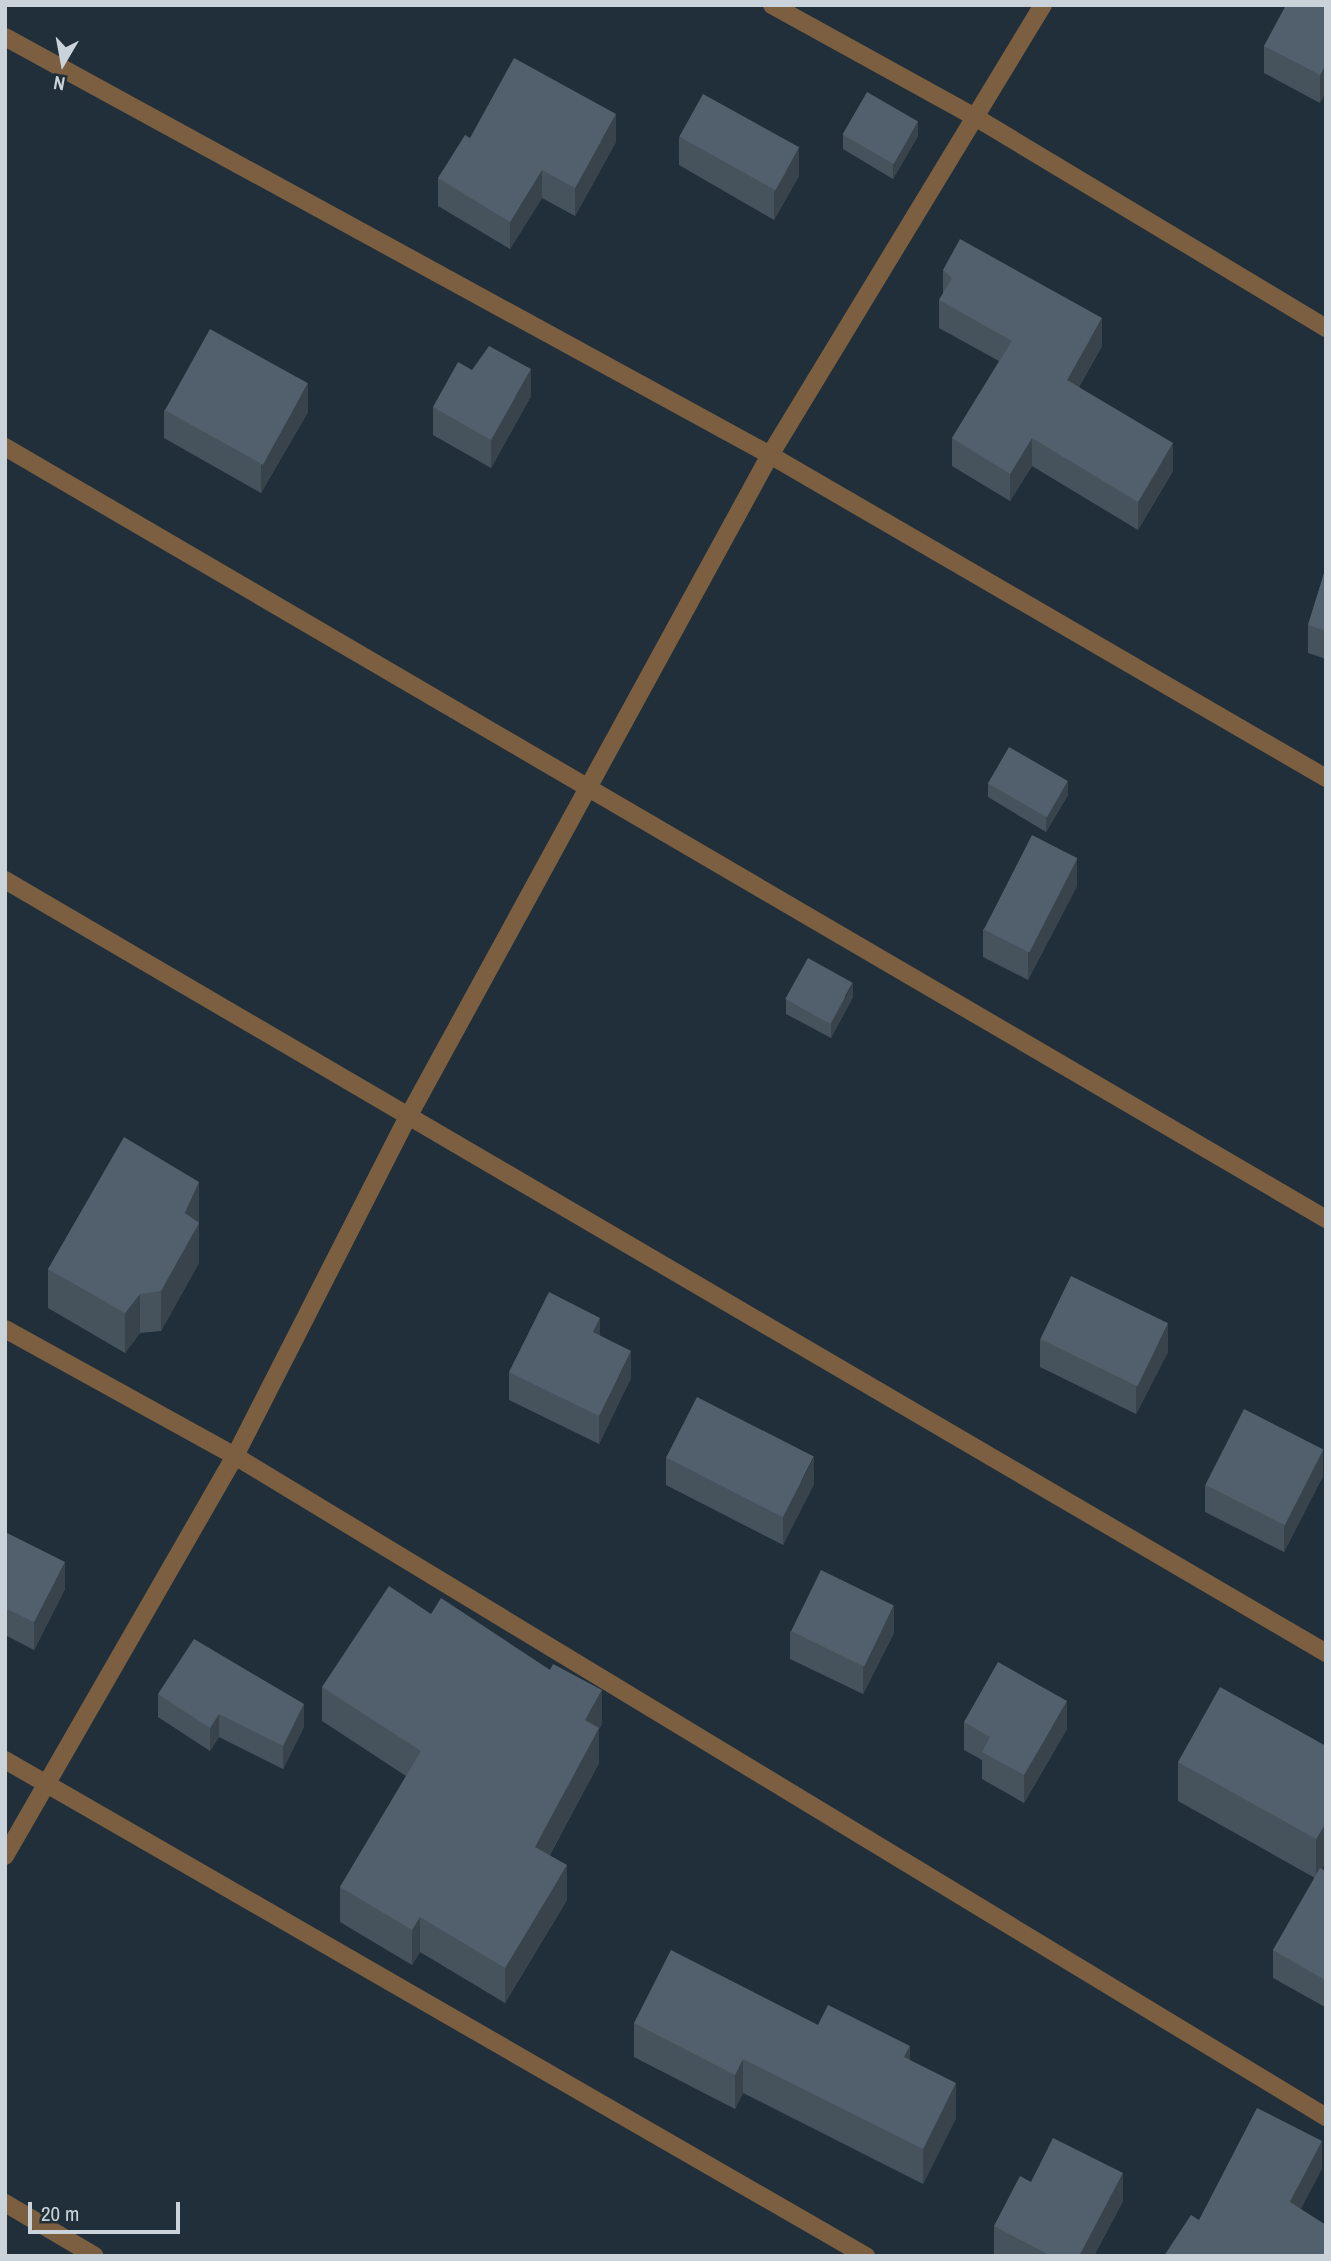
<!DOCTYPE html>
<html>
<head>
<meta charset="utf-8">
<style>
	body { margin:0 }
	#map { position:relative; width:1331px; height:2261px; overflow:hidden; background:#212f3a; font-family:"Archivo Narrow",sans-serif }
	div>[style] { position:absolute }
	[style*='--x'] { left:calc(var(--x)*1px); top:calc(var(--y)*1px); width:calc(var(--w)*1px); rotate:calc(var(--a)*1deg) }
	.minor>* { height:18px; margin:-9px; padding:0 9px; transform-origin:9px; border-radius:9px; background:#7b5f40 }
	.wall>* { inset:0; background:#46535d }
	.shaded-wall>* { inset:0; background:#39434c; transform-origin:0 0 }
	.building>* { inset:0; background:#51606c; transform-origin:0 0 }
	span { translate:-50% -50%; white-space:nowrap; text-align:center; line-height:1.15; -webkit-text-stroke:6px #212f3a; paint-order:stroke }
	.frame { position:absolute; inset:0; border:7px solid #cad3da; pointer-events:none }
	.north { position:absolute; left:28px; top:28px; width:70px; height:70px; -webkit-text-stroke:5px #212f3a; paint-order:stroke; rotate:190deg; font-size:19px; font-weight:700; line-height:28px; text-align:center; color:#cad3da }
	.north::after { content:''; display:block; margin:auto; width:24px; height:32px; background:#cad3da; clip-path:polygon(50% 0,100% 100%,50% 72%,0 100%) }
	.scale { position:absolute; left:28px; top:2202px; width:152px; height:32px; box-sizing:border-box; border:4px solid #cad3da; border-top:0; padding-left:9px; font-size:21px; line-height:24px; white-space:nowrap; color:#cad3da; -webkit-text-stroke:5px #212f3a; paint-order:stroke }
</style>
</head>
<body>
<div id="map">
	<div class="minor">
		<div style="--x:772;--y:5;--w:232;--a:28.9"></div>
		<div style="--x:975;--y:117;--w:410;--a:31"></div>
		<div style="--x:5;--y:37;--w:872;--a:28.65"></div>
		<div style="--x:770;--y:455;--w:643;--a:30.15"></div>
		<div style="--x:5;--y:447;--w:1530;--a:30.3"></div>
		<div style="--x:5;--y:880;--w:1531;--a:30.33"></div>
		<div style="--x:5;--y:1329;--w:263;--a:28.9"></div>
		<div style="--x:235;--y:1456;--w:1276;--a:31.21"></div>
		<div style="--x:5;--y:1760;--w:994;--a:29.95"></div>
		<div style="--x:5;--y:1856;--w:461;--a:-60.1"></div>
		<div style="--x:235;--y:1456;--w:381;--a:-63"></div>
		<div style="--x:408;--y:1117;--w:755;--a:-61.33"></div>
		<div style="--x:770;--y:455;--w:526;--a:-58.76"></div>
		<div style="--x:5;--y:2203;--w:104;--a:30.5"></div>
	</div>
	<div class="wall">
		<div style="clip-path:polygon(1324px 5px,1320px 103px,1264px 73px,1264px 46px)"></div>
		<div style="clip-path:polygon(843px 135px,918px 136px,893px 179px,843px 149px)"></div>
		<div style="clip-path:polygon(679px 137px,799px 176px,774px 220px,679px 165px)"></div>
		<div style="clip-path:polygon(470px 138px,616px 142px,575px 216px,542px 198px,510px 249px,438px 206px,438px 178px)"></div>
		<div style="clip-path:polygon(943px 270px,1102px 346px,1079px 387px,1173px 471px,1138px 530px,1032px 466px,1010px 501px,952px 466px,952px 438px,999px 361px,939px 328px,939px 300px,943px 294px)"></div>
		<div style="clip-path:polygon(531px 396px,491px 468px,433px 435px,433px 407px)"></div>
		<div style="clip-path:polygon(164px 410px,308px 412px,261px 493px,164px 438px)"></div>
		<div style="clip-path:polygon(1326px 567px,1326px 659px,1308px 653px,1308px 625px)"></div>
		<div style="clip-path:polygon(988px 783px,1068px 795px,1046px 832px,988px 797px)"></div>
		<div style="clip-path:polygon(1077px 886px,1028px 980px,983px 957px,983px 929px)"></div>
		<div style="clip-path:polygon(853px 997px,831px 1038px,786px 1014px,786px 1000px)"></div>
		<div style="clip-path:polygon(199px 1221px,199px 1263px,161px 1331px,140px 1333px,125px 1353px,48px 1308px,48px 1269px)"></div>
		<div style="clip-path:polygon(1040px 1339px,1168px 1352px,1136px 1414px,1040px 1367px)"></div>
		<div style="clip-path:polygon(509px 1372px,631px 1378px,599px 1444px,509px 1400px)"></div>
		<div style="clip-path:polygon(666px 1457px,814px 1484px,783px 1545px,666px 1485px)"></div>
		<div style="clip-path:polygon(1323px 1476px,1284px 1552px,1205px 1512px,1205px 1485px)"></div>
		<div style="clip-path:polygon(5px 1532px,65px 1589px,34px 1650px,5px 1635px)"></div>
		<div style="clip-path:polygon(431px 1614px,550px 1670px,602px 1724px,599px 1729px,599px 1763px,550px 1855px,567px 1900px,505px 2003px,420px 1952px,412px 1965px,340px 1922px,340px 1887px,406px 1776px,322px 1721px,322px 1687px)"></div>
		<div style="clip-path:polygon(790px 1631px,894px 1633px,863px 1694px,790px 1659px)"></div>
		<div style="clip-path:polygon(158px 1694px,304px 1727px,283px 1769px,219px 1737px,210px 1751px,158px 1717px)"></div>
		<div style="clip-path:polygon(964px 1722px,1067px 1729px,1024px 1803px,982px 1779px,982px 1760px,964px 1750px)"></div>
		<div style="clip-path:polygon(1326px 1746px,1322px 1869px,1326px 1871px,1325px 2007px,1273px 1978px,1273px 1950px,1315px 1878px,1178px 1801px,1178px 1762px)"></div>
		<div style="clip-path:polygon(634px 2023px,818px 2025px,910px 2060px,956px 2118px,923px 2184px,743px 2093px,735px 2109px,634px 2057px)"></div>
		<div style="clip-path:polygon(1031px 2182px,1123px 2201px,1094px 2256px,998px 2256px,994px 2254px,994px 2226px)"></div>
	</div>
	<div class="shaded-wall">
		<div style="clip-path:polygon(1326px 65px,1326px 92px,1320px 103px,1320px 75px)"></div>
		<div style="clip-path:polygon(616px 114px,616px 142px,575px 216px,575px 188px)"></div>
		<div style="clip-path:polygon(918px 122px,918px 136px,893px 179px,893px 164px)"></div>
		<div style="clip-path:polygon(799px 148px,799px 176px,774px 220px,774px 192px)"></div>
		<div style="clip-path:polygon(542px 170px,542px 198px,510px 249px,510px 222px)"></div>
		<div style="clip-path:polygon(1102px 318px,1102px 346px,1067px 407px,1067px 380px)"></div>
		<div style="clip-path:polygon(531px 369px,531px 396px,491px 468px,491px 440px)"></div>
		<div style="clip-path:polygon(308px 384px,308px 412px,261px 493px,261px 465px)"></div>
		<div style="clip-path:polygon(1032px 438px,1032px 466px,1010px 501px,1010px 474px)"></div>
		<div style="clip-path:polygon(1173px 443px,1173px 471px,1138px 530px,1138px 502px)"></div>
		<div style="clip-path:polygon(1068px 781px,1068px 795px,1046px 832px,1046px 817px)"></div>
		<div style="clip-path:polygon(1077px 858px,1077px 886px,1028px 980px,1028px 953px)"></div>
		<div style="clip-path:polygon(853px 983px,853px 997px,831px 1038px,831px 1024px)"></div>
		<div style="clip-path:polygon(199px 1182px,199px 1221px,192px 1236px,199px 1223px,199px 1263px,161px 1331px,161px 1291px,185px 1213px)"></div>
		<div style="clip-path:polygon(140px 1294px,140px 1333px,125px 1353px,125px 1313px)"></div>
		<div style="clip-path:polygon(600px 1318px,600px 1345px,593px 1332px)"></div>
		<div style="clip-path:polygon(1168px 1324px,1168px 1352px,1136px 1414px,1136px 1387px)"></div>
		<div style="clip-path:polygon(631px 1351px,631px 1378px,599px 1444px,599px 1416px)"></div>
		<div style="clip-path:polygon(1323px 1449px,1323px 1476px,1284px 1552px,1284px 1524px)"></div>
		<div style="clip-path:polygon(814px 1457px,814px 1484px,783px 1545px,783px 1517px)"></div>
		<div style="clip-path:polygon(65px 1562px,65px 1589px,34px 1650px,34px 1622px)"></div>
		<div style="clip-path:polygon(894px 1606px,894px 1633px,863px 1694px,863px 1666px)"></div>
		<div style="clip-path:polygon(602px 1690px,602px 1724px,599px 1729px,599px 1763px,535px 1882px,535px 1847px,585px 1720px)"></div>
		<div style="clip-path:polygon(1067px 1701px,1067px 1729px,1024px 1803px,1024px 1775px)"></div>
		<div style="clip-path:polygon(304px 1704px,304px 1727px,283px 1769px,283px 1746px)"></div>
		<div style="clip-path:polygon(219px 1714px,219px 1737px,210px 1751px,210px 1728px)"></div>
		<div style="clip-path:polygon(1326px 1823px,1326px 1862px,1316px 1879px,1316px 1839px)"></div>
		<div style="clip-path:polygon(567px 1865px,567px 1900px,505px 2003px,505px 1968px)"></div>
		<div style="clip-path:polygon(420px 1917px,420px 1952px,412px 1965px,412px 1930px)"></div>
		<div style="left:1326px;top:1978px;width:28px;height:2px;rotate:90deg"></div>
		<div style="clip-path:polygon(910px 2046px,910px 2080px,904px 2057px)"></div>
		<div style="clip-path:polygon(743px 2059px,743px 2093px,735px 2109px,735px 2075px)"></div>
		<div style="clip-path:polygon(956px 2083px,956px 2118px,923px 2184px,923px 2149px)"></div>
		<div style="clip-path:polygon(1322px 2141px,1322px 2169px,1290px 2230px,1290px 2202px)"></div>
		<div style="clip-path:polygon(1123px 2173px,1123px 2201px,1094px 2256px,1079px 2256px)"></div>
	</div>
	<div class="building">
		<div style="clip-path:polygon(1286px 5px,1326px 6px,1326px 65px,1320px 75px,1264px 46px)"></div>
		<div style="clip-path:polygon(514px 58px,616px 114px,575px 188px,542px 170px,510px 222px,438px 178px,465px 135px,470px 138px)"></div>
		<div style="left:867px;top:92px;width:59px;height:49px;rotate:30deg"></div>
		<div style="left:703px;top:94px;width:110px;height:49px;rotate:29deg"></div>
		<div style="clip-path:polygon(960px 239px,1102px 318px,1067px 380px,1173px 443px,1138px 502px,1032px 438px,1010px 474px,952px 438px,1012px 341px,939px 300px,952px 278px,943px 270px)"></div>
		<div style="left:210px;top:329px;width:112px;height:93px;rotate:29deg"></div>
		<div style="clip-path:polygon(489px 346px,531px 369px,491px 440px,433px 407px,458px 362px,472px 370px)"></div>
		<div style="clip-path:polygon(1326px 567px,1326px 631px,1308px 625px)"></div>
		<div style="left:1009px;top:747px;width:68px;height:42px;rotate:30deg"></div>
		<div style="left:1032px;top:835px;width:51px;height:106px;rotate:27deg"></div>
		<div style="left:808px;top:958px;width:51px;height:47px;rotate:29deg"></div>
		<div style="clip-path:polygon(124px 1137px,199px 1182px,185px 1213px,199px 1223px,161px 1291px,140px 1294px,125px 1313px,48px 1269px)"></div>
		<div style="left:1071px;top:1276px;width:108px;height:70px;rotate:26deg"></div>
		<div style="clip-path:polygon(549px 1292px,600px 1318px,593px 1332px,631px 1351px,599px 1416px,509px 1372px)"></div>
		<div style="left:697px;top:1397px;width:131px;height:68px;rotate:27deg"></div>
		<div style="left:1244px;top:1409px;width:89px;height:85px;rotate:27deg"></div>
		<div style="clip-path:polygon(5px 1532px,65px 1562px,34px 1622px,5px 1608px)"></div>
		<div style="left:821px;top:1570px;width:81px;height:68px;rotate:26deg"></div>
		<div style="clip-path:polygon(389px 1586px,431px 1614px,441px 1598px,550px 1670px,553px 1664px,602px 1690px,585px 1720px,599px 1728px,535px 1847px,567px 1865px,505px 1968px,420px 1917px,412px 1930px,340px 1887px,421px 1751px,322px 1687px)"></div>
		<div style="clip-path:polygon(194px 1639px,304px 1704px,283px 1746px,219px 1714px,210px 1728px,158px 1694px)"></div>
		<div style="clip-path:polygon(998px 1662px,1067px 1701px,1024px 1775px,982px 1752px,990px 1737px,964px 1722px)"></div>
		<div style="clip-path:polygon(1220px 1687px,1326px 1746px,1326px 1823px,1316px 1839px,1178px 1762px)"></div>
		<div style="clip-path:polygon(1320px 1868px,1326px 1871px,1326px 1978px,1325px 1980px,1273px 1950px)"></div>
		<div style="clip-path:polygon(671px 1950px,818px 2025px,828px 2005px,910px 2046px,904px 2057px,956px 2083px,923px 2149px,743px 2059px,735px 2075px,634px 2023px)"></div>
		<div style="clip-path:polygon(1257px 2108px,1322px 2141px,1290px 2202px,1326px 2225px,1326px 2256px,1267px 2256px,1264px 2254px,1264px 2256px,1164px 2256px,1191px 2215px,1199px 2220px)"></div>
		<div style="clip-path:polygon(1053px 2138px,1123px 2173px,1079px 2256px,1051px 2256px,994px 2226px,1020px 2176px,1031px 2182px)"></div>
	</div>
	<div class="frame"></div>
	<div class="north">N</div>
	<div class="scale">20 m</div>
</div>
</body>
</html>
